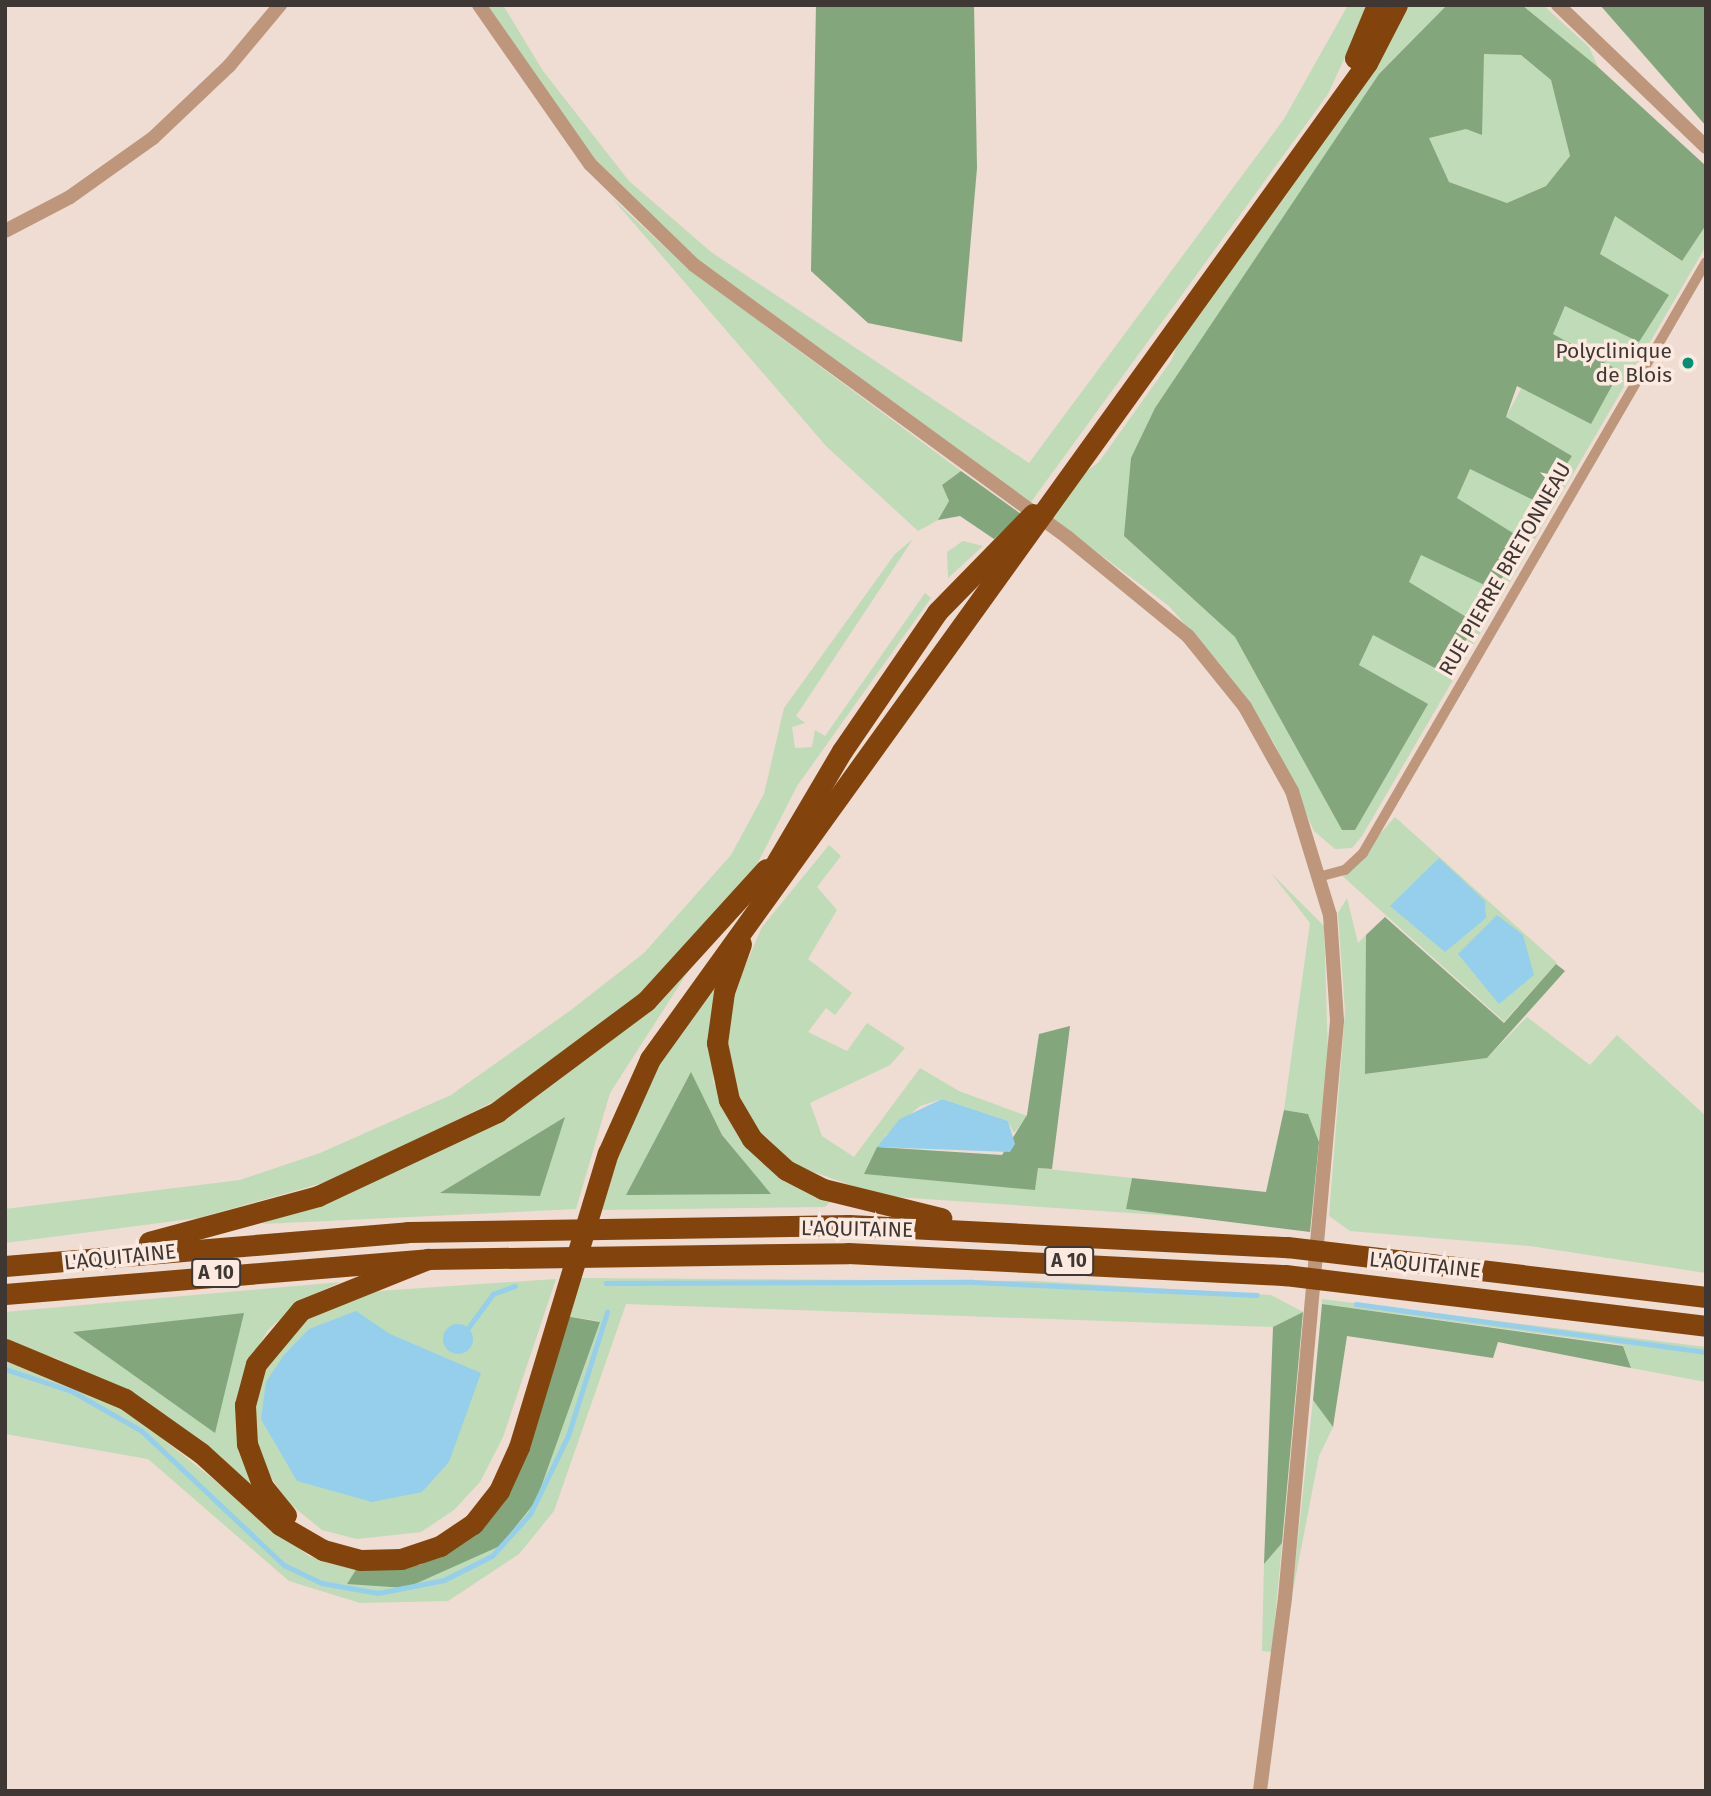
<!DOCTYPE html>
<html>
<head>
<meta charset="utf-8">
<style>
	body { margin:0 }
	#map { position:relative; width:1711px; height:1796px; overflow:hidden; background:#efdcd2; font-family:"Fira Sans",sans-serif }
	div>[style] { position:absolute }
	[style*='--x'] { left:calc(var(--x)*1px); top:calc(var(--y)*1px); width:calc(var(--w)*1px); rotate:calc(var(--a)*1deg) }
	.green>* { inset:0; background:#bfdbb8; transform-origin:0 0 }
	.forest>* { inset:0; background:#83a67c }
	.water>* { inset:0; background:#95cfec }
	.round { border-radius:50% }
	.stream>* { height:4.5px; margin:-2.25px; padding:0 2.25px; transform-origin:2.25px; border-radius:2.25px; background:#95cfec }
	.minor>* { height:10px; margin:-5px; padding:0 5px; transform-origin:5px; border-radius:5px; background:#bd967c }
	.tertiary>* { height:14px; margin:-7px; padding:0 7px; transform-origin:7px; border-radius:7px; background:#bd967c }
	.motorway>* { height:21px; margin:-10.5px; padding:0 10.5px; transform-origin:10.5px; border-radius:10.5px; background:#82440c }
	.dots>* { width:19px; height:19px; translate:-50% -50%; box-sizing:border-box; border:4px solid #fce9df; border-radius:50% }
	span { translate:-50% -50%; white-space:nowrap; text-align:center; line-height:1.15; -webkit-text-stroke:7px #fce9df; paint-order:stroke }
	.shield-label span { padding:2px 5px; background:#fce9df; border:2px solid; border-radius:5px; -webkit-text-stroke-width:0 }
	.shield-label { font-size:19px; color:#3e3733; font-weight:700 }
	.poi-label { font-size:21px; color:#3e3733 }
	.right { translate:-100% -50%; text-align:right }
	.street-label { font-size:21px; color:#3e3733 }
	.frame { position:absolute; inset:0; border:7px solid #3e3733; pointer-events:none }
</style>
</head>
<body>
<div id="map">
	<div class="green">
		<div style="clip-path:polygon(486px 5px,503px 5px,543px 71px,629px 181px,711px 252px,1029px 463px,1284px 119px,1348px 5px,1369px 5px,1328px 94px,1031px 502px,693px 256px,580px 144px)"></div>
		<div style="clip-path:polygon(1406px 5px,1447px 5px,1379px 74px,1124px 536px,1235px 637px,1342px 829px,1359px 665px,1373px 635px,1446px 674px,1409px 582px,1421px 555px,1495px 589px,1456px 498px,1470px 469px,1541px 504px,1572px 456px,1506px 417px,1566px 305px,1668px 295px,1600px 254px,1615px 215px,1681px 261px,1706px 225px,1706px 246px,1362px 836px,1352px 848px,1335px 849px,1314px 831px,1274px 743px,1219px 663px,1169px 606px,1049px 516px,1072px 482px,1099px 462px,1171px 361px,1186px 324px)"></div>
		<div style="clip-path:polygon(1522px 5px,1543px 5px,1589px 47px,1598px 67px)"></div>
		<div style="clip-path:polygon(1484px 53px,1521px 55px,1551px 80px,1570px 156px,1546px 186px,1507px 203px,1449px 182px,1428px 137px,1466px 129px)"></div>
		<div style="clip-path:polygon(612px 198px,686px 267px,961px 471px,942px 485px,949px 501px,938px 520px,918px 531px,826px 446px)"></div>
		<div style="clip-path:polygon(913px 539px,796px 716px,805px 723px,792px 727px,795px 748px,812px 747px,815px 730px,825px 736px,925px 593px,931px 598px,797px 786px,751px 876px,642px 994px,501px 1098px,337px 1179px,198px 1218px,5px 1243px,5px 1209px,240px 1180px,320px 1153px,451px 1095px,571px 1010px,644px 953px,731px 855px,764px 794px,784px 708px,895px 554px)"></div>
		<div style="clip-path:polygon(963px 541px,983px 546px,948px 578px,947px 552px)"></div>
		<div style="left:1395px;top:817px;width:218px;height:79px;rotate:42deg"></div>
		<div style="clip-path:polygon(829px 845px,841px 856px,817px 887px,837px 910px,808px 959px,852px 993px,835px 1015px,826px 1008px,808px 1032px,847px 1051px,867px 1023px,905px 1048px,890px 1065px,810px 1103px,822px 1136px,854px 1157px,920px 1068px,959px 1091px,1027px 1116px,1014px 1133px,1008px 1121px,942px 1099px,920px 1106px,886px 1135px,864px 1174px,1035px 1189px,1038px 1168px,1132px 1178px,1126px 1209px,1190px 1217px,881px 1196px,797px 1166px,754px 1129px,736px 1095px,725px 1048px,727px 1008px,762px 927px)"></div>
		<div style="clip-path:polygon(1271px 873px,1324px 926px,1328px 1054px,1319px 1142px,1308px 1114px,1284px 1110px,1310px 923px)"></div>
		<div style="clip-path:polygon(1347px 898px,1358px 943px,1366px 935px,1366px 1074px,1487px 1058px,1527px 1017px,1590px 1065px,1617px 1035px,1706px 1116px,1706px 1273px,1530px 1246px,1350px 1231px,1329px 1216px,1345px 1012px,1338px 913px)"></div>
		<div style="clip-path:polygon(691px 967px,610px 1093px,576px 1209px,262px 1224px,519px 1105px,582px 1062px)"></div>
		<div style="clip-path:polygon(evenodd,719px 976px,711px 1019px,713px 1081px,741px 1135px,830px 1202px,825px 1207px,598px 1210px,614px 1154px,669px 1043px,719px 976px,691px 1073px,722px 1135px,770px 1194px,627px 1194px,691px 1073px)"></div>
		<div style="clip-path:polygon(577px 1278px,1036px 1281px,1271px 1295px,1303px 1312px,1273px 1327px,626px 1304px,554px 1511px,519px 1554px,448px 1601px,360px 1603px,289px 1581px,148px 1459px,5px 1434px,5px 1358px,123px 1407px,309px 1556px,357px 1568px,348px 1584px,500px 1546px,599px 1321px,565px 1316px)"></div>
		<div style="clip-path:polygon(556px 1279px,503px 1437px,480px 1482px,454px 1510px,421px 1532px,357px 1539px,322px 1530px,289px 1503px,265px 1469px,256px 1437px,256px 1398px,270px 1358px,294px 1327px,330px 1305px,379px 1291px)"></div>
		<div style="clip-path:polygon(341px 1282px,303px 1299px,268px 1330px,248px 1364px,256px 1496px,124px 1392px,56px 1358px,5px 1344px,5px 1312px)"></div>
		<div style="clip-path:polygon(1322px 1299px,1706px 1347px,1706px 1382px,1631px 1368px,1623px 1345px,1322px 1304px)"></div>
		<div style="clip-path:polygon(1313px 1400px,1333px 1427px,1319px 1456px,1291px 1601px)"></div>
		<div style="clip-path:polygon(1282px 1543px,1272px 1652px,1262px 1651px,1264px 1564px)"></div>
	</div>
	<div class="forest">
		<div style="clip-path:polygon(816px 5px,974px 5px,977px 168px,962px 342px,868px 323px,811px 271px)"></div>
		<div style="clip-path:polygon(evenodd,1447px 5px,1522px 5px,1598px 67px,1706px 166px,1706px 225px,1682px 261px,1615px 216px,1600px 254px,1669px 295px,1639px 342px,1565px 306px,1553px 334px,1620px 371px,1591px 424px,1517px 386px,1506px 417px,1572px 456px,1541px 504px,1470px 469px,1457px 498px,1524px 540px,1495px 590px,1421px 555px,1409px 582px,1476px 623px,1446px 674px,1373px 635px,1359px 665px,1428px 704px,1355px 830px,1342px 830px,1235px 637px,1124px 536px,1131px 458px,1155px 408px,1379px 74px,1447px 5px,1484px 54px,1521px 55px,1551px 80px,1570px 156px,1546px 186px,1507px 203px,1449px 182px,1429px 138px,1466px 129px,1482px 135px,1484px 54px)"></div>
		<div style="clip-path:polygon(1600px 5px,1706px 5px,1706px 126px)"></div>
		<div style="clip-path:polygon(961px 471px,1021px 514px,994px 539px,960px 516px,938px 520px,949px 501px,942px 485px)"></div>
		<div style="clip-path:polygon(1385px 917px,1504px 1023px,1556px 964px,1565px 971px,1487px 1058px,1365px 1074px,1366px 935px)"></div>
		<div style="clip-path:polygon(1070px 1026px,1052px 1169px,1038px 1168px,1035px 1190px,864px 1174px,877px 1147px,1002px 1155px,1027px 1115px,1039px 1034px)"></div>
		<div style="clip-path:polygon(691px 1072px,722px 1135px,771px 1194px,626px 1195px)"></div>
		<div style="clip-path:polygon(1284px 1110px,1308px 1114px,1319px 1142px,1310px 1232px,1126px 1209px,1132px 1178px,1266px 1192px)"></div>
		<div style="clip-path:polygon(565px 1117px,540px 1196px,440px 1193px)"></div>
		<div style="clip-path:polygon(1322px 1304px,1623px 1346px,1631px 1368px,1498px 1342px,1493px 1358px,1347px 1336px,1333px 1427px,1313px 1400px)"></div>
		<div style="clip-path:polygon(1303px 1312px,1282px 1543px,1264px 1564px,1273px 1327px)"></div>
		<div style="clip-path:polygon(244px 1313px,215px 1433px,73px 1332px)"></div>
		<div style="clip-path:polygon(565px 1316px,600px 1322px,536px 1501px,500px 1546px,406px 1588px,347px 1584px,357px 1568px,420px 1565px,471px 1535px)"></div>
	</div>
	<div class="water">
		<div style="clip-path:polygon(1439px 858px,1485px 901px,1486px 918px,1445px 952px,1390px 906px)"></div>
		<div style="clip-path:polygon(1497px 915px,1523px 935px,1534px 975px,1499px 1004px,1458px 954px)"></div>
		<div style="clip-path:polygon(942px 1099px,1008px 1121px,1015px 1144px,1010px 1152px,877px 1147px,900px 1119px)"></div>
		<div style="clip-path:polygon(356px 1311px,390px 1334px,481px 1373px,449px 1462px,422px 1492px,372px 1502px,297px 1481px,261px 1419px,266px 1382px,284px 1355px,309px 1329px)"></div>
		<div class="round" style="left:443px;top:1324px;width:30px;height:30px"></div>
	</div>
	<div class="stream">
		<div style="--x:606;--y:1283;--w:367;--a:-0.2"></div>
		<div style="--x:973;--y:1282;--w:284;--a:2.6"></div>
		<div style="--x:1356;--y:1304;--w:353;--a:7.8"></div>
		<div style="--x:468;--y:1328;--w:42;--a:-53.7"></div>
		<div style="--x:493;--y:1294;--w:23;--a:-20"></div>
		<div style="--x:5;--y:1369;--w:71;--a:18.2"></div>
		<div style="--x:72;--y:1391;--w:81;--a:29.7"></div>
		<div style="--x:142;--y:1431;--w:195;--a:43.3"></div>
		<div style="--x:284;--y:1565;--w:42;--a:25.3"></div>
		<div style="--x:322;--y:1583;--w:57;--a:10.1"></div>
		<div style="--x:378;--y:1593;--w:67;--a:-11.1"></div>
		<div style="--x:444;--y:1580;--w:54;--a:-26.6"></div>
		<div style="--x:492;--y:1556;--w:57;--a:-47.9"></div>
		<div style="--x:530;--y:1514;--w:87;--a:-64"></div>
		<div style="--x:568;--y:1436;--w:130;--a:-72.5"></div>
	</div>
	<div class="minor">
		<div style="--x:1322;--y:876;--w:24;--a:-15"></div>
		<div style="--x:1345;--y:870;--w:25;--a:-43"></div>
		<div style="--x:1363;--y:853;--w:683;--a:-59.87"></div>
	</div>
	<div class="tertiary">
		<div style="--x:479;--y:5;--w:194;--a:55.1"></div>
		<div style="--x:590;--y:164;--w:145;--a:44.2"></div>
		<div style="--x:694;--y:265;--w:462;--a:36.1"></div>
		<div style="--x:1067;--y:537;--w:156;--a:39.3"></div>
		<div style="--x:1188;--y:636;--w:91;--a:51.2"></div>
		<div style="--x:1245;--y:707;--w:96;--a:60.8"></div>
		<div style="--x:1292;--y:791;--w:130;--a:73"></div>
		<div style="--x:1330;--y:915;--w:106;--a:86.2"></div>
		<div style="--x:1337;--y:1021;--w:579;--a:95.15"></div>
		<div style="--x:1285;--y:1598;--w:195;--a:97.4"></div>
		<div style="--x:1558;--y:5;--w:205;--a:43.8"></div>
		<div style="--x:5;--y:231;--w:73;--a:-27.6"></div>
		<div style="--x:70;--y:197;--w:102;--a:-35.4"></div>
		<div style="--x:153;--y:138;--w:105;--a:-43.5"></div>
		<div style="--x:229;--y:66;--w:80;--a:-50.1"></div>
	</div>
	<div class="motorway">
		<div style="--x:1355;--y:58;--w:57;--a:-67.5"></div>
		<div style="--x:763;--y:885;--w:156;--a:-59.5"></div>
		<div style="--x:842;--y:751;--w:168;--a:-55.6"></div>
		<div style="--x:937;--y:612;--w:137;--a:-45.6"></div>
		<div style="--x:741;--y:944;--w:51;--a:109.5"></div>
		<div style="--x:724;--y:992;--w:51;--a:97.8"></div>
		<div style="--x:717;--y:1043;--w:58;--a:78.1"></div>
		<div style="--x:729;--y:1100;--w:45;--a:59.5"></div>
		<div style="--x:752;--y:1139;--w:46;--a:42.4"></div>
		<div style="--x:786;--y:1170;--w:42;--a:27.2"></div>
		<div style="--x:823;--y:1189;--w:122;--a:13.8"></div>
		<div style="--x:149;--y:1242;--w:175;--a:-15.2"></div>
		<div style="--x:318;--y:1196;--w:198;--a:-25.1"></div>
		<div style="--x:497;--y:1112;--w:186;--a:-36.7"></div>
		<div style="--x:646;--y:1001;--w:178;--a:-47.7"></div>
		<div style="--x:5;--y:1266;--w:404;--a:-4.8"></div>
		<div style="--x:408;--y:1232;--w:441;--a:-0.9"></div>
		<div style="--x:849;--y:1225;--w:439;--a:2.9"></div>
		<div style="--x:1287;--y:1247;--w:422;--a:6.8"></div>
		<div style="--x:5;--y:1294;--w:424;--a:-4.7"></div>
		<div style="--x:428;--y:1259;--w:420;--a:-0.8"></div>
		<div style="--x:848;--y:1253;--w:438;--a:2.9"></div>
		<div style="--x:1285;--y:1275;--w:424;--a:6.9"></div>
		<div style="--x:5;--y:1349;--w:130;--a:22.6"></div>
		<div style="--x:125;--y:1399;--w:93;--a:35.4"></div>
		<div style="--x:201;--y:1453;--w:107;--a:42.3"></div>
		<div style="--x:280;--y:1525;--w:50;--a:30.2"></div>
		<div style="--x:323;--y:1550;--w:39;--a:15"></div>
		<div style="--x:361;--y:1560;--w:40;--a:-1.4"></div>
		<div style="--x:401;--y:1559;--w:41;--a:-18.4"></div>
		<div style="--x:440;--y:1546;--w:40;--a:-34"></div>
		<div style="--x:473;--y:1524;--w:42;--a:-51.8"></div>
		<div style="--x:499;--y:1491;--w:48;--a:-65.6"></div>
		<div style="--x:519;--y:1447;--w:307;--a:-73.2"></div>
		<div style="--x:608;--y:1153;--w:103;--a:-65.9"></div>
		<div style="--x:650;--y:1059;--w:1227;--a:-54.25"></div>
		<div style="--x:1367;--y:63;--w:65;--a:-62.7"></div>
		<div style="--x:286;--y:1515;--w:36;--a:-129"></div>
		<div style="--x:263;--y:1487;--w:46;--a:-110.4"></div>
		<div style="--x:247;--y:1444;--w:39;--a:-93"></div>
		<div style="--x:245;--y:1405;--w:42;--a:-75"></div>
		<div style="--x:256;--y:1364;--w:70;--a:-50.2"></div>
		<div style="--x:301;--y:1310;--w:137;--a:-21.9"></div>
	</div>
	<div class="dots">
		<div style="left:1688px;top:363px;background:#008e78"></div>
	</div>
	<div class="shield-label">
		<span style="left:1069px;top:1261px">A 10</span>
		<span style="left:216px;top:1273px">A 10</span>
	</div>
	<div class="poi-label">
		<span class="right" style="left:1672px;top:363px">Polyclinique<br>de Blois</span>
	</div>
	<div class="street-label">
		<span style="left:1505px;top:569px;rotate:-60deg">RUE PIERRE BRETONNEAU</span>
		<span style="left:857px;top:1229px;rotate:1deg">L'AQUITAINE</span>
		<span style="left:120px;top:1257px;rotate:-6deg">L'AQUITAINE</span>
		<span style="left:1425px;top:1265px;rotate:6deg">L'AQUITAINE</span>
	</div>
	<div class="frame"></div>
</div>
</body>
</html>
